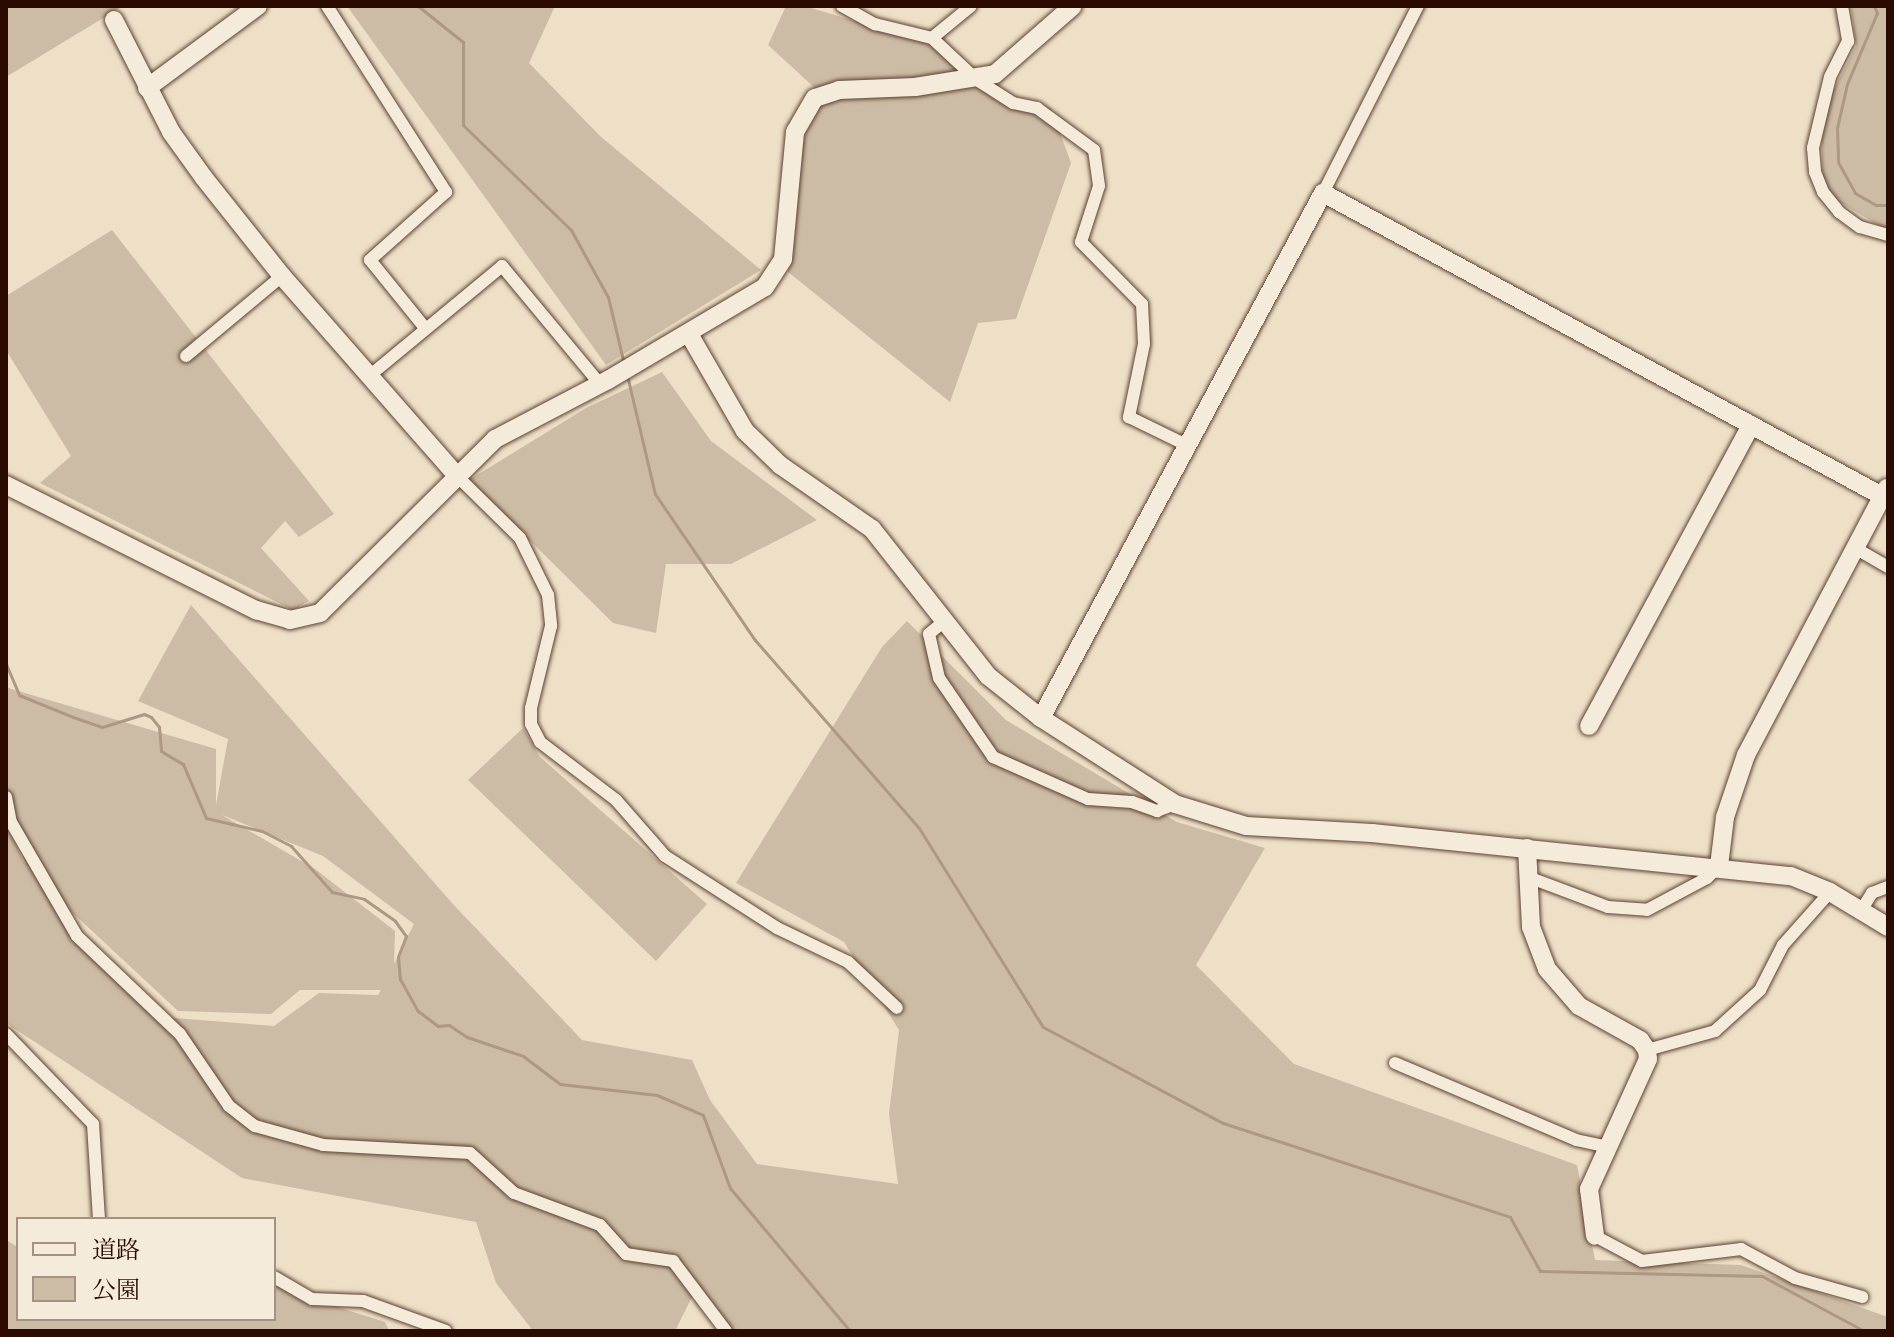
<!DOCTYPE html>
<html>
<head>
<meta charset="utf-8">
<style>
	body { margin:0 }
	#map { position:relative; width:1894px; height:1337px; overflow:hidden; background:#eee0c7; font-family:"Sorts Mill Goudy","Noto Serif JP",serif }
	div>[style] { position:absolute }
	[style*='--x'] { left:calc(var(--x)*1px); top:calc(var(--y)*1px); width:calc(var(--w)*1px); rotate:calc(var(--a)*1deg) }
	.green>* { inset:0; background:#cdbca5 }
	.stream>* { height:3px; margin:-1.5px; padding:0 1.5px; transform-origin:1.5px; border-radius:1.5px; background:#ac9883 }
	.roads { filter:drop-shadow(0 0 2px #5c4032) drop-shadow(0 0 2px #5c4032) }
	.street>* { height:12px; margin:-6px; padding:0 6px; transform-origin:6px; border-radius:6px; background:#f4ebdb }
	.secondary>* { height:18px; margin:-9px; padding:0 9px; transform-origin:9px; border-radius:9px; background:#f4ebdb }
	span { translate:-50% -50%; white-space:nowrap; text-align:center; line-height:1.15; -webkit-text-stroke:7px #f4ebdb; paint-order:stroke }
	.frame { position:absolute; inset:0; border:8px solid #2b0b00; pointer-events:none }
	.legend { position:absolute; left:16px; top:1217px; width:260px; height:104px; box-sizing:border-box; background:#f4ebdb; border:2px solid #a49183; margin:0; padding:10px 14px; list-style:none; font-size:24px; color:#2b0b00 }
	.legend li { display:flex; align-items:center; gap:16px; height:40px }
	.legend b { width:40px; border:2px solid #a49183 }
</style>
</head>
<body>
<div id="map">
	<div class="green">
		<div style="clip-path:polygon(6px 6px,123px 6px,6px 77px)"></div>
		<div style="clip-path:polygon(347px 6px,555px 6px,529px 63px,600px 136px,761px 270px,606px 365px)"></div>
		<div style="clip-path:polygon(786px 6px,805px 6px,930px 44px,976px 88px,1051px 108px,1071px 163px,1016px 319px,978px 323px,950px 402px,788px 272px,801px 150px,817px 90px,768px 45px)"></div>
		<div style="clip-path:polygon(1851px 6px,1888px 6px,1888px 231px,1823px 192px,1821px 114px,1856px 46px)"></div>
		<div style="clip-path:polygon(112px 230px,334px 514px,299px 537px,285px 521px,261px 548px,309px 601px,293px 610px,40px 483px,71px 456px,6px 350px,6px 296px)"></div>
		<div style="clip-path:polygon(662px 372px,711px 441px,817px 520px,731px 564px,666px 564px,656px 633px,613px 623px,469px 480px,586px 408px)"></div>
		<div style="clip-path:polygon(evenodd,191px 605px,452px 903px,582px 1040px,692px 1060px,710px 1100px,757px 1164px,898px 1184px,889px 1114px,899px 1030px,844px 942px,736px 883px,882px 647px,907px 621px,1006px 720px,1177px 822px,1265px 848px,1196px 965px,1294px 1064px,1577px 1165px,1595px 1260px,1741px 1265px,1888px 1317px,1888px 1331px,719px 1331px,695px 1291px,675px 1331px,533px 1331px,496px 1283px,476px 1222px,242px 1178px,6px 1023px,6px 825px,25px 864px,6px 789px,8px 688px,216px 749px,216px 805px,228px 739px,138px 701px,191px 605px,222px 815px,323px 856px,414px 924px,394px 964px,395px 931px,315px 869px,222px 815px,191px 605px,33px 876px,178px 1011px,271px 1014px,300px 990px,381px 990px,378px 995px,319px 993px,274px 1026px,163px 1017px,108px 966px,33px 876px)"></div>
		<div style="clip-path:polygon(523px 728px,540px 757px,707px 904px,656px 961px,468px 780px)"></div>
		<div style="clip-path:polygon(6px 1240px,18px 1247px,18px 1319px,274px 1319px,274px 1277px,312px 1299px,385px 1322px,389px 1331px,6px 1331px)"></div>
	</div>
	<div class="stream">
		<div style="--x:418;--y:6;--w:58;--a:38.7"></div>
		<div style="--x:463;--y:42;--w:83;--a:90"></div>
		<div style="--x:463;--y:125;--w:151;--a:44.2"></div>
		<div style="--x:571;--y:230;--w:77;--a:61.1"></div>
		<div style="--x:608;--y:297;--w:69;--a:76.6"></div>
		<div style="--x:1874;--y:6;--w:8;--a:67"></div>
		<div style="--x:1877;--y:13;--w:77;--a:112.9"></div>
		<div style="--x:1847;--y:84;--w:45;--a:102.8"></div>
		<div style="--x:1837;--y:128;--w:34;--a:88"></div>
		<div style="--x:1838;--y:162;--w:35;--a:61"></div>
		<div style="--x:1855;--y:193;--w:24;--a:30"></div>
		<div style="--x:1876;--y:205;--w:12;--a:0"></div>
		<div style="--x:627;--y:375;--w:122;--a:76.8"></div>
		<div style="--x:655;--y:494;--w:177;--a:55.6"></div>
		<div style="--x:755;--y:640;--w:249;--a:48.9"></div>
		<div style="--x:919;--y:828;--w:234;--a:58.1"></div>
		<div style="--x:1043;--y:1027;--w:204;--a:28.1"></div>
		<div style="--x:1223;--y:1123;--w:302;--a:18.1"></div>
		<div style="--x:1510;--y:1217;--w:62;--a:60.9"></div>
		<div style="--x:1540;--y:1271;--w:222;--a:1.3"></div>
		<div style="--x:1762;--y:1276;--w:116;--a:28.3"></div>
		<div style="--x:6;--y:664;--w:34;--a:67"></div>
		<div style="--x:19;--y:695;--w:58;--a:22.2"></div>
		<div style="--x:73;--y:717;--w:31;--a:19"></div>
		<div style="--x:102;--y:727;--w:44;--a:-17.2"></div>
		<div style="--x:144;--y:714;--w:8;--a:23"></div>
		<div style="--x:151;--y:717;--w:13;--a:51"></div>
		<div style="--x:159;--y:727;--w:24;--a:85"></div>
		<div style="--x:161;--y:751;--w:26;--a:31"></div>
		<div style="--x:183;--y:764;--w:59;--a:66.9"></div>
		<div style="--x:206;--y:818;--w:57;--a:13.1"></div>
		<div style="--x:262;--y:831;--w:33;--a:27"></div>
		<div style="--x:291;--y:846;--w:62;--a:48.3"></div>
		<div style="--x:332;--y:892;--w:33;--a:12"></div>
		<div style="--x:364;--y:899;--w:38;--a:35"></div>
		<div style="--x:395;--y:921;--w:19;--a:54"></div>
		<div style="--x:406;--y:936;--w:22;--a:111"></div>
		<div style="--x:398;--y:957;--w:22;--a:85"></div>
		<div style="--x:400;--y:979;--w:37;--a:61"></div>
		<div style="--x:418;--y:1011;--w:25;--a:37"></div>
		<div style="--x:438;--y:1026;--w:11;--a:-5"></div>
		<div style="--x:449;--y:1025;--w:22;--a:34"></div>
		<div style="--x:467;--y:1037;--w:59;--a:18.7"></div>
		<div style="--x:523;--y:1056;--w:46;--a:37.1"></div>
		<div style="--x:560;--y:1084;--w:98;--a:6.5"></div>
		<div style="--x:657;--y:1095;--w:50;--a:23.5"></div>
		<div style="--x:703;--y:1115;--w:78;--a:69.7"></div>
		<div style="--x:730;--y:1188;--w:187;--a:50"></div>
	</div>
	<div class="roads">
		<div class="street">
			<div style="--x:327;--y:6;--w:221;--a:57.4"></div>
			<div style="--x:446;--y:192;--w:102;--a:138.2"></div>
			<div style="--x:370;--y:260;--w:87;--a:51"></div>
			<div style="--x:842;--y:6;--w:38;--a:29"></div>
			<div style="--x:875;--y:24;--w:59;--a:13.8"></div>
			<div style="--x:932;--y:38;--w:62;--a:43"></div>
			<div style="--x:977;--y:80;--w:43;--a:32.6"></div>
			<div style="--x:1013;--y:103;--w:25;--a:12"></div>
			<div style="--x:1037;--y:108;--w:71;--a:36.4"></div>
			<div style="--x:1094;--y:150;--w:36;--a:82"></div>
			<div style="--x:1099;--y:186;--w:59;--a:107.8"></div>
			<div style="--x:1081;--y:242;--w:87;--a:45.5"></div>
			<div style="--x:1142;--y:304;--w:40;--a:87.1"></div>
			<div style="--x:1144;--y:344;--w:75;--a:101.6"></div>
			<div style="--x:1129;--y:417;--w:61;--a:26.1"></div>
			<div style="--x:1842;--y:6;--w:36;--a:80"></div>
			<div style="--x:1848;--y:41;--w:40;--a:116.6"></div>
			<div style="--x:1830;--y:77;--w:73;--a:103.5"></div>
			<div style="--x:1813;--y:148;--w:24;--a:85"></div>
			<div style="--x:1815;--y:172;--w:22;--a:68"></div>
			<div style="--x:1823;--y:192;--w:26;--a:51"></div>
			<div style="--x:1839;--y:212;--w:26;--a:36"></div>
			<div style="--x:1860;--y:227;--w:29;--a:16"></div>
			<div style="--x:932;--y:38;--w:50;--a:-39.4"></div>
			<div style="--x:1323;--y:193;--w:210;--a:-63.1"></div>
			<div style="--x:186;--y:356;--w:125;--a:-39.8"></div>
			<div style="--x:368;--y:377;--w:174;--a:-39.6"></div>
			<div style="--x:502;--y:266;--w:153;--a:50.3"></div>
			<div style="--x:457;--y:476;--w:88;--a:44.5"></div>
			<div style="--x:520;--y:538;--w:64;--a:63.8"></div>
			<div style="--x:548;--y:595;--w:31;--a:84"></div>
			<div style="--x:551;--y:626;--w:84;--a:103.7"></div>
			<div style="--x:531;--y:708;--w:16;--a:90"></div>
			<div style="--x:531;--y:724;--w:20;--a:63"></div>
			<div style="--x:540;--y:742;--w:96;--a:37.3"></div>
			<div style="--x:616;--y:800;--w:74;--a:48.8"></div>
			<div style="--x:665;--y:856;--w:133;--a:32.7"></div>
			<div style="--x:777;--y:928;--w:79;--a:25.6"></div>
			<div style="--x:848;--y:962;--w:67;--a:43.2"></div>
			<div style="--x:1855;--y:548;--w:38;--a:30"></div>
			<div style="--x:942;--y:623;--w:17;--a:140"></div>
			<div style="--x:929;--y:634;--w:45;--a:77.2"></div>
			<div style="--x:939;--y:678;--w:96;--a:55.6"></div>
			<div style="--x:993;--y:757;--w:104;--a:23.9"></div>
			<div style="--x:1088;--y:799;--w:44;--a:3.9"></div>
			<div style="--x:1132;--y:802;--w:27;--a:20"></div>
			<div style="--x:1157;--y:811;--w:19;--a:-21"></div>
			<div style="--x:6;--y:797;--w:25;--a:79"></div>
			<div style="--x:11;--y:822;--w:132;--a:59.9"></div>
			<div style="--x:77;--y:936;--w:142;--a:43.6"></div>
			<div style="--x:180;--y:1034;--w:87;--a:55.8"></div>
			<div style="--x:229;--y:1106;--w:33;--a:38"></div>
			<div style="--x:255;--y:1126;--w:71;--a:15.6"></div>
			<div style="--x:323;--y:1145;--w:147;--a:3.1"></div>
			<div style="--x:470;--y:1153;--w:59;--a:42.3"></div>
			<div style="--x:514;--y:1193;--w:92;--a:20.4"></div>
			<div style="--x:600;--y:1225;--w:39;--a:48"></div>
			<div style="--x:626;--y:1254;--w:48;--a:8.5"></div>
			<div style="--x:673;--y:1261;--w:88;--a:52.9"></div>
			<div style="--x:1528;--y:877;--w:85;--a:20.6"></div>
			<div style="--x:1608;--y:907;--w:39;--a:4"></div>
			<div style="--x:1647;--y:910;--w:68;--a:-28.1"></div>
			<div style="--x:1707;--y:878;--w:17;--a:-45"></div>
			<div style="--x:1862;--y:909;--w:19;--a:-58"></div>
			<div style="--x:1872;--y:893;--w:17;--a:-21"></div>
			<div style="--x:6;--y:1034;--w:125;--a:46"></div>
			<div style="--x:93;--y:1124;--w:95;--a:86.4"></div>
			<div style="--x:1647;--y:1050;--w:71;--a:-15.6"></div>
			<div style="--x:1715;--y:1031;--w:61;--a:-42.3"></div>
			<div style="--x:1760;--y:990;--w:51;--a:-62.9"></div>
			<div style="--x:1783;--y:945;--w:71;--a:-48.4"></div>
			<div style="--x:1395;--y:1063;--w:197;--a:23"></div>
			<div style="--x:1576;--y:1140;--w:34;--a:12"></div>
			<div style="--x:1595;--y:1236;--w:53;--a:28"></div>
			<div style="--x:1642;--y:1261;--w:100;--a:-6.9"></div>
			<div style="--x:1741;--y:1249;--w:61;--a:28.2"></div>
			<div style="--x:1795;--y:1278;--w:70;--a:15.8"></div>
			<div style="--x:274;--y:1277;--w:44;--a:30.1"></div>
			<div style="--x:312;--y:1299;--w:51;--a:2.2"></div>
			<div style="--x:363;--y:1301;--w:88;--a:19.9"></div>
		</div>
		<div class="secondary">
			<div style="--x:114;--y:20;--w:126;--a:63"></div>
			<div style="--x:171;--y:132;--w:57;--a:54.3"></div>
			<div style="--x:204;--y:178;--w:125;--a:51.5"></div>
			<div style="--x:282;--y:276;--w:266;--a:48.8"></div>
			<div style="--x:147;--y:88;--w:138;--a:-36.5"></div>
			<div style="--x:689;--y:334;--w:112;--a:60"></div>
			<div style="--x:745;--y:431;--w:49;--a:44.2"></div>
			<div style="--x:780;--y:465;--w:112;--a:34.8"></div>
			<div style="--x:872;--y:529;--w:187;--a:51.7"></div>
			<div style="--x:988;--y:676;--w:68;--a:38.4"></div>
			<div style="--x:1041;--y:718;--w:159;--a:32.7"></div>
			<div style="--x:1175;--y:804;--w:74;--a:17.2"></div>
			<div style="--x:1246;--y:826;--w:126;--a:3.2"></div>
			<div style="--x:1372;--y:833;--w:421;--a:5.9"></div>
			<div style="--x:1791;--y:876;--w:42;--a:22.3"></div>
			<div style="--x:1830;--y:892;--w:68;--a:31.1"></div>
			<div style="--x:6;--y:485;--w:280;--a:26.6"></div>
			<div style="--x:256;--y:610;--w:35;--a:16"></div>
			<div style="--x:290;--y:620;--w:31;--a:-13"></div>
			<div style="--x:320;--y:613;--w:247;--a:-44.8"></div>
			<div style="--x:495;--y:439;--w:127;--a:-27.6"></div>
			<div style="--x:608;--y:380;--w:182;--a:-30.6"></div>
			<div style="--x:765;--y:287;--w:33;--a:-57"></div>
			<div style="--x:783;--y:259;--w:128;--a:-84.6"></div>
			<div style="--x:795;--y:132;--w:39;--a:-60"></div>
			<div style="--x:815;--y:98;--w:25;--a:-18"></div>
			<div style="--x:839;--y:90;--w:76;--a:-2.3"></div>
			<div style="--x:915;--y:87;--w:81;--a:-9.2"></div>
			<div style="--x:995;--y:74;--w:103;--a:-41.1"></div>
			<div style="--x:1041;--y:718;--w:596;--a:-61.76"></div>
			<div style="--x:1323;--y:193;--w:636;--a:28.46"></div>
			<div style="--x:1589;--y:726;--w:342;--a:-61.7"></div>
			<div style="--x:1527;--y:848;--w:79;--a:87.1"></div>
			<div style="--x:1531;--y:927;--w:45;--a:69.1"></div>
			<div style="--x:1547;--y:969;--w:49;--a:49.1"></div>
			<div style="--x:1579;--y:1006;--w:70;--a:29.1"></div>
			<div style="--x:1640;--y:1040;--w:12;--a:55"></div>
			<div style="--x:1647;--y:1050;--w:9;--a:84"></div>
			<div style="--x:1648;--y:1059;--w:143;--a:114.4"></div>
			<div style="--x:1589;--y:1189;--w:47;--a:82.7"></div>
			<div style="--x:1719;--y:866;--w:49;--a:-83"></div>
			<div style="--x:1725;--y:817;--w:65;--a:-71.3"></div>
			<div style="--x:1746;--y:755;--w:302;--a:-62.2"></div>
		</div>
	</div>
	<div class="frame"></div>
	<ul class="legend">
	<li><b style="height:10px;background:#f4ebdb"></b>道路</li>
	<li><b style="height:22px;background:#cdbca5"></b>公園</li>
	</ul>
</div>
</body>
</html>
